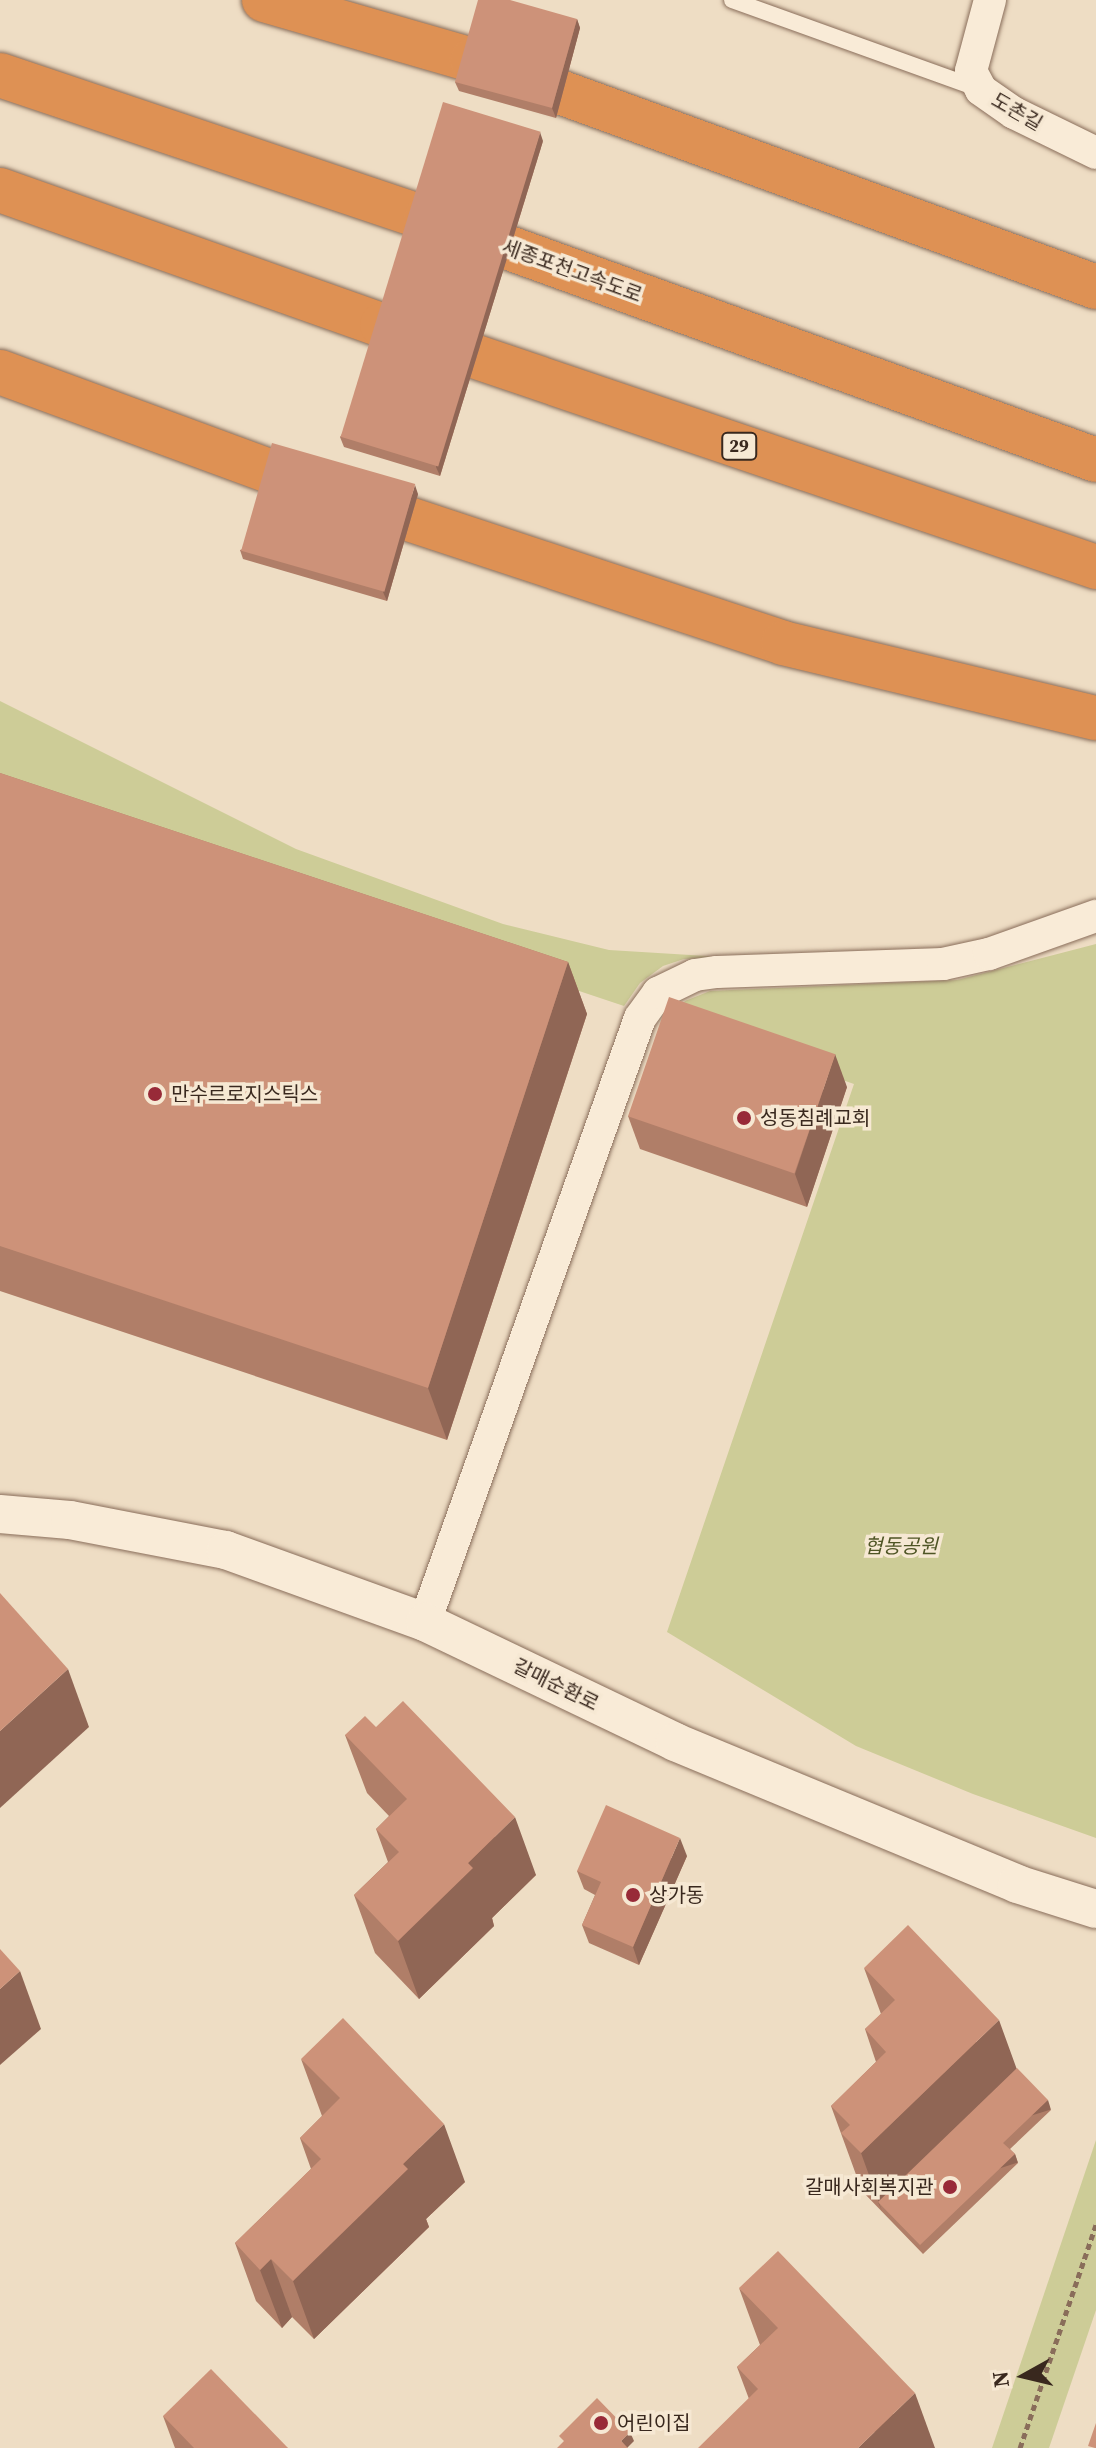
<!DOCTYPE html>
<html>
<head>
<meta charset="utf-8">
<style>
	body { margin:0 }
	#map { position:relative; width:1096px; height:2448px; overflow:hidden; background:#eeddc4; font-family:"Source Serif 4","Noto Sans KR",serif }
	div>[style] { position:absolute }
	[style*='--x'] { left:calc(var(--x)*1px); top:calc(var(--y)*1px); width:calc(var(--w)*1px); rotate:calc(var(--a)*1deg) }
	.green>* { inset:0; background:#cdcc97 }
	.path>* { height:5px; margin-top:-2.5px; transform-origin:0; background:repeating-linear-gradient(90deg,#896d5a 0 6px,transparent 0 10px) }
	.roads { filter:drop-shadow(0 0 2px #896d5a) drop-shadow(0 0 2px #896d5a) }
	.service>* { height:16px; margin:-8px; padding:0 8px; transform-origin:8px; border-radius:8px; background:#f9ebd7 }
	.minor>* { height:32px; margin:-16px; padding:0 16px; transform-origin:16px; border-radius:16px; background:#f9ebd7 }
	.tertiary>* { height:38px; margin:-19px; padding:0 19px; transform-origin:19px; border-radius:19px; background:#f9ebd7 }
	.motorway>* { height:44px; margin:-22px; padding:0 22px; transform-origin:22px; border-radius:22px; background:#de9154 }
	.wall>* { inset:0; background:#b07e68 }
	.shaded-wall>* { inset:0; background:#906655; transform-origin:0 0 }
	.building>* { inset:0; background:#cd9279; transform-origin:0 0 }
	.dots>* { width:22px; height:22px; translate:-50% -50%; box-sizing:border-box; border:4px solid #f6e8d3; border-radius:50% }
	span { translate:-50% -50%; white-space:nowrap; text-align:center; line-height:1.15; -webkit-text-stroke:7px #f6e8d3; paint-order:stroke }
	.shield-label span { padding:2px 6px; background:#f6e8d3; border:2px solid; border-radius:6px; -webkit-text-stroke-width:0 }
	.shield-label { font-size:18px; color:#39281e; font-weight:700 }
	.street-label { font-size:20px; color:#39281e }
	.poi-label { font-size:20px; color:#39281e }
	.left { translate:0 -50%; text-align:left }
	.right { translate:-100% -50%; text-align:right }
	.park-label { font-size:20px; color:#4f5525; font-style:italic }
	.north { position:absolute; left:984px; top:2336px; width:80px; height:80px; -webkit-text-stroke:6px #f6e8d3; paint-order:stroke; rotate:262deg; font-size:22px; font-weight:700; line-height:32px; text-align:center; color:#39281e }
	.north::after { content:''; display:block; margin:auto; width:28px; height:36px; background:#39281e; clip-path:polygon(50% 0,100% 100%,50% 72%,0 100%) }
</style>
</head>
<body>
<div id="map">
	<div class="green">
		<div style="clip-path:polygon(0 701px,296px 849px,503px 924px,609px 950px,723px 957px,684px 959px,663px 966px,640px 983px,624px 1006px,0 798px)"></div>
		<div style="clip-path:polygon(1096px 944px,1096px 1838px,973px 1794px,856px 1746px,667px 1632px,854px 1084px,667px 1020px,685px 1001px,710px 991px,957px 980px)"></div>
		<div style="clip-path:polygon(1096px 2140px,1096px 2310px,1049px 2448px,992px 2448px)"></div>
	</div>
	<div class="path">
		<div style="--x:1020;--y:2448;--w:236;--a:-71.2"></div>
	</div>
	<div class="roads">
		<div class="service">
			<div style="--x:732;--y:0;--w:263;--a:19.8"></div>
		</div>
		<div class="minor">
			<div style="--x:990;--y:0;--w:73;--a:105"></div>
			<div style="--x:971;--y:71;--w:21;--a:62"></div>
			<div style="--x:981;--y:90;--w:40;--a:34.9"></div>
			<div style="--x:1014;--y:113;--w:91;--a:26"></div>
			<div style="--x:425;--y:1622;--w:641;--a:-70.41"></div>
			<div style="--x:640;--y:1018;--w:31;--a:-54"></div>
			<div style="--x:658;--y:993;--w:41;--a:-25.9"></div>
			<div style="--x:695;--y:975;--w:22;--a:-8"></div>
			<div style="--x:717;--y:972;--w:226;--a:-2"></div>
			<div style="--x:943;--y:964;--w:47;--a:-12.3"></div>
			<div style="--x:989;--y:954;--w:114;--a:-19.6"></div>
		</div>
		<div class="tertiary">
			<div style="--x:0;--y:1514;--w:70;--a:4.9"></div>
			<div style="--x:70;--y:1520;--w:159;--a:10.9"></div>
			<div style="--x:226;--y:1550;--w:212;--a:19.9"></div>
			<div style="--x:425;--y:1622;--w:277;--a:25.6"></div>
			<div style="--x:675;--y:1742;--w:370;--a:22.5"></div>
			<div style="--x:1017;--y:1884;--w:83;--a:17.6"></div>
		</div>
		<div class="motorway">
			<div style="--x:264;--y:0;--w:216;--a:16.1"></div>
			<div style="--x:472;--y:60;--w:664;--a:19.99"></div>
			<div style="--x:0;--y:75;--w:449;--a:18.6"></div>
			<div style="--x:426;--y:218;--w:712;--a:19.86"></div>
			<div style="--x:0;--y:190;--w:405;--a:19.5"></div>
			<div style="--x:382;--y:325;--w:754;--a:18.72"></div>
			<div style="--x:0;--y:372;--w:342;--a:20.2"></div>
			<div style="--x:321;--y:490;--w:487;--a:18.3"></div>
			<div style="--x:783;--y:643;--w:322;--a:13.5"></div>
		</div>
	</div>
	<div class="wall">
		<div style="clip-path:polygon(577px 19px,580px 28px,556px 118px,459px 91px,455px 82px)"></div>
		<div style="clip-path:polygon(543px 141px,440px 476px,344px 447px,340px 437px)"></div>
		<div style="clip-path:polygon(418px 494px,387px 601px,243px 559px,240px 550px)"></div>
		<div style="clip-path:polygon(0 773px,568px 962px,587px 1014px,447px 1440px,0 1291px)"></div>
		<div style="clip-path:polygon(847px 1087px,807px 1207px,640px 1149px,628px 1116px)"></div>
		<div style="clip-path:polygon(376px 1727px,536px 1875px,492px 1918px,494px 1926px,419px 1999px,375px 1953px,354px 1895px,388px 1862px,376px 1829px,389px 1816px,367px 1793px,345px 1735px)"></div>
		<div style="clip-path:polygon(687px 1856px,639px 1965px,589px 1943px,582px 1925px,595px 1895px,584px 1889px,577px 1871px)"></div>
		<div style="clip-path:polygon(864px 1968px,1017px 2069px,1051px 2110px,1010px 2149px,1015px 2154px,1018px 2163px,923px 2254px,862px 2191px,831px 2106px,876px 2062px,865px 2029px,881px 2014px)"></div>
		<div style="clip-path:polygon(301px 2059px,465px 2182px,426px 2219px,429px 2227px,314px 2339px,292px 2317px,282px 2328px,256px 2301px,235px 2243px,311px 2169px,300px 2138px,322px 2116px)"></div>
		<div style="clip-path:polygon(739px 2288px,935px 2448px,749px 2399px,737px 2367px,760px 2345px)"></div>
		<div style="clip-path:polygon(163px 2416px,288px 2448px,175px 2448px)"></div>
	</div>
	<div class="shaded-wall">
		<div style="clip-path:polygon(577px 19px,580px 28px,556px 118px,552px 108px)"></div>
		<div style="clip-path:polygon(540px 132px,543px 141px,440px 476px,436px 467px)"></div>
		<div style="clip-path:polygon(415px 485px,418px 494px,387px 601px,383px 592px)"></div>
		<div style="clip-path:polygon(568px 962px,587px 1014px,447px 1440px,428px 1388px)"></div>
		<div style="clip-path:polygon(835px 1054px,847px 1087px,807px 1207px,795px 1174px)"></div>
		<div style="clip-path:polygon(68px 1669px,89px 1727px,0 1808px,0 1731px)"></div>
		<div style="clip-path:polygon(515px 1817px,536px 1875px,492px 1918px,494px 1926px,419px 1999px,398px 1941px,468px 1863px)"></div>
		<div style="clip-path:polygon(680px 1838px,687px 1856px,639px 1965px,633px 1947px)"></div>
		<div style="clip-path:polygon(20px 1971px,41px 2029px,0 2065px,0 1989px)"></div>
		<div style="clip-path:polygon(999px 2020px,1020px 2078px,878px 2202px,882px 2211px,861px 2153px)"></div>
		<div style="left:1048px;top:2100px;width:10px;height:62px;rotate:73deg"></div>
		<div style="clip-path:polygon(444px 2124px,465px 2182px,426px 2219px,429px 2227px,314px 2339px,293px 2281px,403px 2164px)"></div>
		<div style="left:1015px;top:2154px;width:9px;height:132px;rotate:72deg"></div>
		<div style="clip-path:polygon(271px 2259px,292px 2317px,282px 2328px,260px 2270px)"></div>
		<div style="clip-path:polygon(915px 2393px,935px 2448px,858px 2448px)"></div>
		<div style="clip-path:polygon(630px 2432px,634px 2441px,627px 2448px,621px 2441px)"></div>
	</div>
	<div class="building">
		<div style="clip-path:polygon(478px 0,510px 0,577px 19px,552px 108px,455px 82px)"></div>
		<div style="left:443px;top:102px;width:102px;height:350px;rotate:17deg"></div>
		<div style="left:272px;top:443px;width:149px;height:112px;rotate:16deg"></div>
		<div style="clip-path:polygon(0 773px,568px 962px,428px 1388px,0 1246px)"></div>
		<div style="left:669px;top:997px;width:176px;height:126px;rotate:19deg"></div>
		<div style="clip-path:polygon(0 1593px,68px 1669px,0 1731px)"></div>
		<div style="clip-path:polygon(403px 1701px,515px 1817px,468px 1863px,473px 1868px,398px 1941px,354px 1895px,399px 1852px,376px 1829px,407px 1799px,345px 1735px,365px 1716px,376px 1727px)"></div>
		<div style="clip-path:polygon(606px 1805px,680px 1838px,633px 1947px,582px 1925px,601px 1882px,577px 1871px)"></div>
		<div style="clip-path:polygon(908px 1925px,999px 2020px,861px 2153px,841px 2133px,850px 2125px,831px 2106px,886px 2052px,865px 2029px,895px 2000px,864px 1968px)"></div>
		<div style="clip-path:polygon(0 1949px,20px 1971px,0 1989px)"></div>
		<div style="clip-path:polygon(343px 2018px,444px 2124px,403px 2164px,408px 2169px,293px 2281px,271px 2259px,260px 2270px,235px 2243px,321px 2159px,300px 2138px,340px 2098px,301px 2059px)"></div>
		<div style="clip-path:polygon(1017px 2068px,1048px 2100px,1003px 2143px,1015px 2154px,920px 2245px,878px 2202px)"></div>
		<div style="clip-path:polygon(778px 2251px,915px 2393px,858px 2448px,698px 2448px,758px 2389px,737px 2367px,778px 2328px,739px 2288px)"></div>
		<div style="clip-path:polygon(211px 2369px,288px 2448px,194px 2448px,163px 2416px)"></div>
		<div style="clip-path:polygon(597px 2398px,630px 2432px,621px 2441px,628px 2448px,557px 2448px,564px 2441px,559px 2436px)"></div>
		<div style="clip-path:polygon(1096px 2423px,1096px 2448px,1095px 2448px,1088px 2446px)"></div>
	</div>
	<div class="dots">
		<div style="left:155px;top:1094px;background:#982a38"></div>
		<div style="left:744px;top:1118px;background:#982a38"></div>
		<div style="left:633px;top:1895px;background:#982a38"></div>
		<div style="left:950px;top:2187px;background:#982a38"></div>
		<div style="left:601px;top:2423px;background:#982a38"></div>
	</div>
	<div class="shield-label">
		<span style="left:739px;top:446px">29</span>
	</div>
	<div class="street-label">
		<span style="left:1017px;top:112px;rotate:30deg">도촌길</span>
		<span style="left:572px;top:271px;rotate:20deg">세종포천고속도로</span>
		<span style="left:556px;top:1685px;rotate:26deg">갈매순환로</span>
	</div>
	<div class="poi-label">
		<span class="left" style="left:171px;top:1094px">만수르로지스틱스</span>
		<span class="left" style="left:760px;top:1118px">성동침례교회</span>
		<span class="left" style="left:649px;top:1895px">상가동</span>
		<span class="right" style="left:934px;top:2187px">갈매사회복지관</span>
		<span class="left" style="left:617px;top:2423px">어린이집</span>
	</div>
	<div class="park-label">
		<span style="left:901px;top:1546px">협동공원</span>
	</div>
	<div class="north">N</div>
</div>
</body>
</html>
